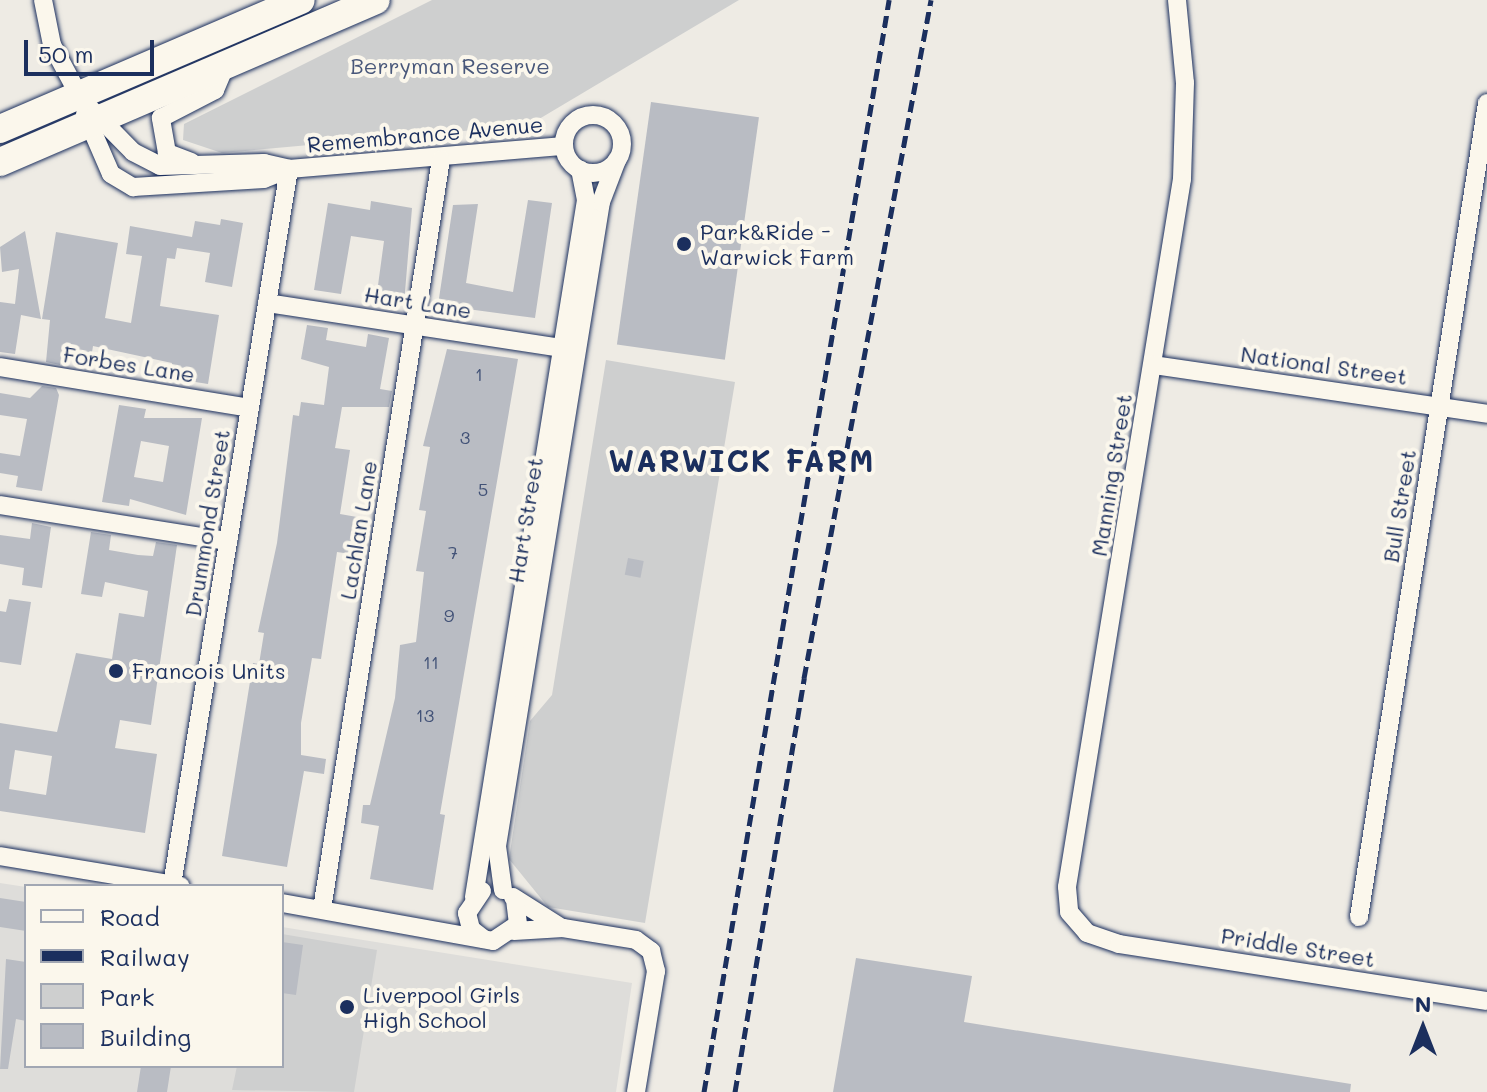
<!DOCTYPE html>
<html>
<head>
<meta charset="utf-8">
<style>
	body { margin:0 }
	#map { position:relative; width:1487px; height:1092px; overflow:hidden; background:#eeebe4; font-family:Mali,sans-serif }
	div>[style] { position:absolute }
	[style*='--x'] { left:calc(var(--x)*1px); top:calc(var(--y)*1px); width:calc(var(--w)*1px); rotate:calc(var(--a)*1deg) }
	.built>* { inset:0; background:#deddda }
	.green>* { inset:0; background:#cecfcf }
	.building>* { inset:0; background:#b9bcc3; transform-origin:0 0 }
	.roads { filter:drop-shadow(0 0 2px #1b2f5e) drop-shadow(0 0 2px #1b2f5e) }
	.minor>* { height:18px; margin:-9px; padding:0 9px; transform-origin:9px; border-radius:9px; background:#fbf7ec }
	.minor>.ring { margin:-9px; padding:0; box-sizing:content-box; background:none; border:18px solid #fbf7ec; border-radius:50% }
	.highway>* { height:28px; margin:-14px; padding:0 14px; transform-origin:14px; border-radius:14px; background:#fbf7ec }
	.rail>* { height:5px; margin-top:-2.5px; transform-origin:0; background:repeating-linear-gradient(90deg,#1b2f5e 0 12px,transparent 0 18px) }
	.dots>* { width:22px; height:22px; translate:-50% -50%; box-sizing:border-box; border:4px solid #fbf7ec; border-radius:50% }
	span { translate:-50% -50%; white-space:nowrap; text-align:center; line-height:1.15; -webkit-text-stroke:8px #fbf7ec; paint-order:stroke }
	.number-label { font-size:18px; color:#425277 }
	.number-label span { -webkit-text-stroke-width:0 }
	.park-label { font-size:22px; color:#48577a }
	.street-label { font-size:22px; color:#1b2f5e }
	.poi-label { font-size:22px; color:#1b2f5e }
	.left { translate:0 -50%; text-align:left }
	.district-label { font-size:30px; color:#1b2f5e; font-weight:700; letter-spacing:2px }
	.legend { position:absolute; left:24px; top:884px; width:260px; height:184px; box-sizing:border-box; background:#fbf7ec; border:2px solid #a1a7b3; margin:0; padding:10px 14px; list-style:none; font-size:24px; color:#1b2f5e }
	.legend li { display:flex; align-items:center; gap:16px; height:40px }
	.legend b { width:40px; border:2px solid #a1a7b3 }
	.north { position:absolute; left:1383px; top:988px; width:80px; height:80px; -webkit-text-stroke:6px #fbf7ec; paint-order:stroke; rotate:0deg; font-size:22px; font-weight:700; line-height:32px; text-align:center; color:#1b2f5e }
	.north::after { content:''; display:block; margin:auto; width:28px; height:36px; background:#1b2f5e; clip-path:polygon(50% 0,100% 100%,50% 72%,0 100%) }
	.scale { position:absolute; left:24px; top:40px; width:130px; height:36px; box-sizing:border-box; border:4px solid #1b2f5e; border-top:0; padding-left:10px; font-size:24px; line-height:28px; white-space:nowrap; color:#1b2f5e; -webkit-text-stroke:6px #fbf7ec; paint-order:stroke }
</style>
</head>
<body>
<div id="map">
	<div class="built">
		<div style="clip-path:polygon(0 883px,26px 887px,26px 1066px,282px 1066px,282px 927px,632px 983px,616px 1092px,0 1092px)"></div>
	</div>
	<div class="green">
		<div style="clip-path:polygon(432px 0,739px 0,529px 125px,222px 153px,183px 140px,184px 124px)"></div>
		<div style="clip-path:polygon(606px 360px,735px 382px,645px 923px,548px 907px,509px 859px,530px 721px,552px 695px)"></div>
		<div style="clip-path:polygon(282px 934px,377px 950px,354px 1092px,232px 1090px,237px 1066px,282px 1066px)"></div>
	</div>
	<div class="building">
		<div style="left:651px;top:102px;width:109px;height:245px;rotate:8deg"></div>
		<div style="clip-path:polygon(528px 200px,552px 203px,535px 318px,438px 305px,453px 205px,478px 204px,466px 283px,513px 292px)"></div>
		<div style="clip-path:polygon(371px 201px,412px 208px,404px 304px,376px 300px,384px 241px,351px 236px,341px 294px,314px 290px,328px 203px,370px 210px)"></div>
		<div style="clip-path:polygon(221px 219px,243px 223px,232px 287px,205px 282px,210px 253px,177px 248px,175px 259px,167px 258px,160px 306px,219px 315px,208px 384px,170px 378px,172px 363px,93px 346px,91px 359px,62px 354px,60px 365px,46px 362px,50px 320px,42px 319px,56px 232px,118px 243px,105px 318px,131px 323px,142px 256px,126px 254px,130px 226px,192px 237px,195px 221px,220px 225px)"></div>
		<div style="clip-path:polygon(25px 231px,41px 319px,21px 315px,15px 354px,0 352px,0 302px,15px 304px,19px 269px,2px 272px,0 247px)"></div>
		<div style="clip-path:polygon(307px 325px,328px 328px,326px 340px,366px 347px,368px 334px,389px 338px,380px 389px,392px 391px,389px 407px,342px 407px,335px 448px,350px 450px,340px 514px,357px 517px,351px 554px,337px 552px,321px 659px,312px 658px,301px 723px,301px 755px,326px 759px,324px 774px,304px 771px,287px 867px,222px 856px,253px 663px,259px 664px,264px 633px,258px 632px,277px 543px,293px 415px,299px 416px,301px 402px,324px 405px,329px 367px,301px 359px)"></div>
		<div style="clip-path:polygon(447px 349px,518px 359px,440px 814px,445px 815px,433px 890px,370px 879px,379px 826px,361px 823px,363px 805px,370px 805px,395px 698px,400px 645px,416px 642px,424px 572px,416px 571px,426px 511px,419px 510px,430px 447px,423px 446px)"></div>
		<div style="clip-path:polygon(42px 386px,56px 388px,59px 395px,42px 491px,16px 487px,18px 476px,0 473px,0 453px,20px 456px,27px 419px,0 415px,0 393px,30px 398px)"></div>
		<div style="clip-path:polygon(evenodd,119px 405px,146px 409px,144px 418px,202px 418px,186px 515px,130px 499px,129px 506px,102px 502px,119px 405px,141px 441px,169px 446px,163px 482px,134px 477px,141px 441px)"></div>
		<div style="clip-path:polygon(32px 523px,51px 527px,42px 588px,22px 585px,24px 568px,0 564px,0 535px,30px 539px)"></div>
		<div style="clip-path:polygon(evenodd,91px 532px,111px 535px,109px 550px,138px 555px,153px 556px,156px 542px,177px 545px,151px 725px,120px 720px,115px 748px,157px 754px,145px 833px,0 811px,0 723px,57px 732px,76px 653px,112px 659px,119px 613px,144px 617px,148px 591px,105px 582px,102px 597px,81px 594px,91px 532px,15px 750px,52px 756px,46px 795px,9px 789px,15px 750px)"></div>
		<div style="left:628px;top:558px;width:16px;height:17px;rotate:11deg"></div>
		<div style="clip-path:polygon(9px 599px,31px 602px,21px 665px,0 662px,0 611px,6px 612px)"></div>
		<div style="clip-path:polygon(0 898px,26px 902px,26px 931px,0 927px)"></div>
		<div style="clip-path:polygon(282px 942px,303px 945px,296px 995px,282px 993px)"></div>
		<div style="clip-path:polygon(856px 958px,972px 976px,964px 1022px,1351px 1084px,1350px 1092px,833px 1092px)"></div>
		<div style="clip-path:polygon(6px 959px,26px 962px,26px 1021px,16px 1019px,8px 1069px,0 1069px)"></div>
		<div style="clip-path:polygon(141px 1066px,171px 1066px,167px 1092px,137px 1092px)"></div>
	</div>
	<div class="roads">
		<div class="minor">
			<div style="--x:43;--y:0;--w:46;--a:78.7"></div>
			<div style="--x:52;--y:45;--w:61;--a:61.8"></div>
			<div style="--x:81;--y:99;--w:74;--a:45.5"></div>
			<div style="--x:133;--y:152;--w:30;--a:27"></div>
			<div style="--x:160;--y:166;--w:104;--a:-1.7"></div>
			<div style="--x:264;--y:163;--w:26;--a:13"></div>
			<div style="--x:289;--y:169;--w:276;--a:-4.8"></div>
			<div style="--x:1177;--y:0;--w:83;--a:84.5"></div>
			<div style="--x:1185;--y:83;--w:96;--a:91.8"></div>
			<div style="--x:1182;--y:179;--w:717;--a:99.23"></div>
			<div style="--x:1067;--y:887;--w:25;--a:85"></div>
			<div style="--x:1069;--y:912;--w:28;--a:49"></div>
			<div style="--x:1087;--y:933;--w:34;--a:19"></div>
			<div style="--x:1119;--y:944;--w:372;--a:8.8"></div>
			<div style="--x:85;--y:114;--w:65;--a:66.6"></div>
			<div style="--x:111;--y:174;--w:26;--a:31"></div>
			<div style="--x:133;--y:187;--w:131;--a:-3.5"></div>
			<div style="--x:264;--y:179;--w:27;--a:-22"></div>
			<div class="ring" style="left:564px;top:115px;width:40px;height:40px"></div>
			<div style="--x:191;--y:162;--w:26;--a:-159"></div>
			<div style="--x:167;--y:153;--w:36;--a:-100"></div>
			<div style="--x:161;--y:118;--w:61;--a:-27.4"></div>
			<div style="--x:215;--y:90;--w:25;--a:-67"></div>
			<div style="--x:267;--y:303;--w:298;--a:8.7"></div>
			<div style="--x:1153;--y:365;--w:338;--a:8.3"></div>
			<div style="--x:0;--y:367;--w:253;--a:9.3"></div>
			<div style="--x:0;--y:505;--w:231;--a:9"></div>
			<div style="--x:0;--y:856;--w:183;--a:9.4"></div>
			<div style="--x:172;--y:885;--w:725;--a:-80.72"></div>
			<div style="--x:503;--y:890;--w:44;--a:-97.8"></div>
			<div style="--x:497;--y:846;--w:652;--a:-80.83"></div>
			<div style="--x:601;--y:202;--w:45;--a:-69.1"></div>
			<div style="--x:482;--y:891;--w:27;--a:124"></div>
			<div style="--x:467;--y:913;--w:16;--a:76"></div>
			<div style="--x:471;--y:929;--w:16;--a:38"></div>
			<div style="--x:474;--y:897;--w:706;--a:-80.87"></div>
			<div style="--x:586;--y:200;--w:31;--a:-101"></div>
			<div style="--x:513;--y:897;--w:58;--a:32.3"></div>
			<div style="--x:282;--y:903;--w:214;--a:10.2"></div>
			<div style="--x:493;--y:941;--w:30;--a:-34"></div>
			<div style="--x:518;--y:924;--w:23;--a:-97"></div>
			<div style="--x:322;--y:909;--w:759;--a:-80.98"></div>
			<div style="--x:1359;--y:917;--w:824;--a:-81.06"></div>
			<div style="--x:514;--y:931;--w:49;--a:-3.5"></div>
			<div style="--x:563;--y:928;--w:74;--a:9.3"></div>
			<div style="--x:636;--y:940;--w:19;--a:36"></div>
			<div style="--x:651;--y:951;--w:21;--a:76"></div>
			<div style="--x:656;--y:971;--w:123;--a:99.4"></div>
		</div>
		<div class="highway">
			<div style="--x:0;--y:129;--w:327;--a:-23.2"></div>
			<div style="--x:0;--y:162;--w:409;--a:-23.3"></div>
		</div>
	</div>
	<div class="rail">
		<div style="--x:704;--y:1092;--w:1108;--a:-80.38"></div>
		<div style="--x:735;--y:1092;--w:420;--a:-80.5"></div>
		<div style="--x:804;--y:678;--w:690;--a:-79.39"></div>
	</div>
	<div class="dots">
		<div style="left:684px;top:244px;background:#1b2f5e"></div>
		<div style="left:116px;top:671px;background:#1b2f5e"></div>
		<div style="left:347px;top:1007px;background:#1b2f5e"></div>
	</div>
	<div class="number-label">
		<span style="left:479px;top:374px">1</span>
		<span style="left:465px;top:437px">3</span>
		<span style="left:483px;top:489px">5</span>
		<span style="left:453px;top:552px">7</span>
		<span style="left:449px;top:615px">9</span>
		<span style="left:431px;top:662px">11</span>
		<span style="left:425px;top:715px">13</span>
	</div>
	<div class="park-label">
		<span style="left:450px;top:66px">Berryman Reserve</span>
	</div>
	<div class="street-label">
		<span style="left:425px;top:134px;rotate:-5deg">Remembrance Avenue</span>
		<span style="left:418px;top:302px;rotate:9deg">Hart Lane</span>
		<span style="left:129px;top:364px;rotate:9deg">Forbes Lane</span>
		<span style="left:1324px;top:365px;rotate:8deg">National Street</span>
		<span style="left:1111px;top:475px;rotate:-81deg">Manning Street</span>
		<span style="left:1399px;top:506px;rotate:-81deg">Bull Street</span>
		<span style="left:525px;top:520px;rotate:-81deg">Hart Street</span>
		<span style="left:207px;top:523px;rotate:-81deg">Drummond Street</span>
		<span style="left:358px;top:530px;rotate:-81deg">Lachlan Lane</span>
		<span style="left:1298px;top:947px;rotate:9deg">Priddle Street</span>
	</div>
	<div class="poi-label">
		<span class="left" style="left:700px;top:244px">Park&amp;Ride -<br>Warwick Farm</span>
		<span class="left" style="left:132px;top:671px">Francois Units</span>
		<span class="left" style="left:363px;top:1007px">Liverpool Girls<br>High School</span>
	</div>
	<div class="district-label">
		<span style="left:742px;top:460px">WARWICK FARM</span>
	</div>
	<ul class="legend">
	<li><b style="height:10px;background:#fbf7ec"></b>Road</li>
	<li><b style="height:10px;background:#1b2f5e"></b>Railway</li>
	<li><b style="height:22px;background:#cecfcf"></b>Park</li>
	<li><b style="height:22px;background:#b9bcc3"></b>Building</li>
	</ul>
	<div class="north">N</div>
	<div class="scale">50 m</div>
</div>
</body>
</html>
